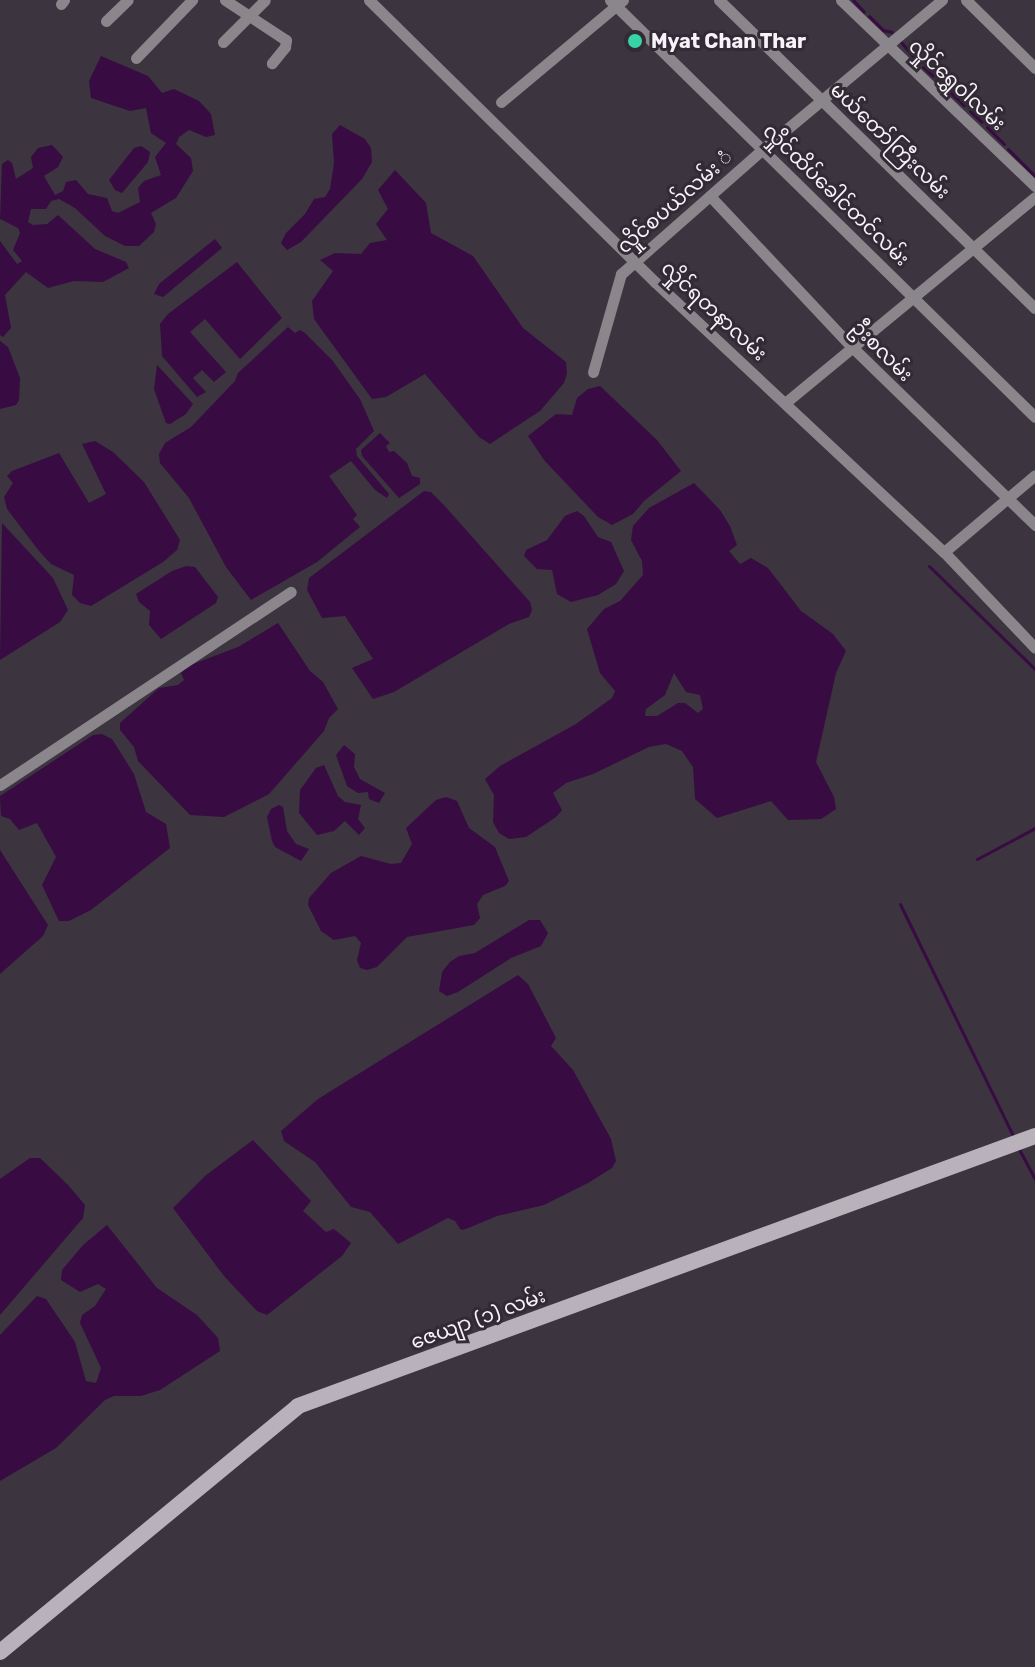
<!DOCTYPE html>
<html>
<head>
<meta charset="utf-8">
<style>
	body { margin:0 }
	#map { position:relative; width:1035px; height:1667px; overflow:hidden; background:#3c343e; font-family:Rubik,"Noto Sans Myanmar",sans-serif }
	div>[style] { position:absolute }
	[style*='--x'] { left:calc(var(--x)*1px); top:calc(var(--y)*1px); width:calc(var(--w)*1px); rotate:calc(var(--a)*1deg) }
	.water>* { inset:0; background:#380b43 }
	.stream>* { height:3px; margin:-1.5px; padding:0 1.5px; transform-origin:1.5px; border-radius:1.5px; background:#380b43 }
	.street>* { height:11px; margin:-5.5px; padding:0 5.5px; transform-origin:5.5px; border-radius:5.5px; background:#8a868b }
	.secondary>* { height:16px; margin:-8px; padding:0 8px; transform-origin:8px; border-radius:8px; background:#b9b2bb }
	.dots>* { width:22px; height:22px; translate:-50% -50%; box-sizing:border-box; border:4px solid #322a34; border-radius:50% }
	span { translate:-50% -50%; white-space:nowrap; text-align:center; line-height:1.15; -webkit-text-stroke:6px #322a34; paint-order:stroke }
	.poi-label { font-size:20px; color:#f8f3f9; font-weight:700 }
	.left { translate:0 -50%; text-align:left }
	.street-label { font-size:20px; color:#f8f3f9 }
</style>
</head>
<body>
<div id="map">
	<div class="water">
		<div style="clip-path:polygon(101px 56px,148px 76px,162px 93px,174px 89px,199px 101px,211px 114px,215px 135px,206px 137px,189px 130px,179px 137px,176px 144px,191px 158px,193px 171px,176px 198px,151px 213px,156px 224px,154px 232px,139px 246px,125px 246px,105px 236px,75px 208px,59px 199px,51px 201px,46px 209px,31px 209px,28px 222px,33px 225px,47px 224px,58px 215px,95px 249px,126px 262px,129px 268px,103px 282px,74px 281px,48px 288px,26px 272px,5px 295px,11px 328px,3px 337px,0 335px,0 241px,17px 264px,22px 261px,13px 250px,20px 233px,18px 228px,0 219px,2px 164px,8px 160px,12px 163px,16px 179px,33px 168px,31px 157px,38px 148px,52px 145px,63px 157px,58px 167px,44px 176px,55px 195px,63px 191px,66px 182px,76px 180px,88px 194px,107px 198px,112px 211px,118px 213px,140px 202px,138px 188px,144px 181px,161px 175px,155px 157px,166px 143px,151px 133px,146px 108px,130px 111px,91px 98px,89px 81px)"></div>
		<div style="clip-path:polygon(340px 125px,365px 139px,371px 148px,372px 162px,362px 179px,301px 242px,287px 250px,281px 243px,286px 233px,305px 214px,314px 199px,325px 197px,330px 189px,334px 163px,332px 134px)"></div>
		<div style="clip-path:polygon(141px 146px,150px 152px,148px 162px,122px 193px,115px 190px,109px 180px,134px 148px)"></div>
		<div style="clip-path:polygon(395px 170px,426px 203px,431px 233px,473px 256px,523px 328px,566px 362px,567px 373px,564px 383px,540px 411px,490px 444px,479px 437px,425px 374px,386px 397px,372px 399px,314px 319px,312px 301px,333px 271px,320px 260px,335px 253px,361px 254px,370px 243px,387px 240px,376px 224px,388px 209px,378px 190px)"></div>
		<div style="clip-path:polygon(215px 239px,222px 248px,163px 297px,154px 294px,159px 284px)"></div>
		<div style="clip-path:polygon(237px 262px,282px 318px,240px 359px,205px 319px,190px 332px,226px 372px,214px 382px,202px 370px,193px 378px,206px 392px,197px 397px,162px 356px,160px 324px,168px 314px)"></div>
		<div style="clip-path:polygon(288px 327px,295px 333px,300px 330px,305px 333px,332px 360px,360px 399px,374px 431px,356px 449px,357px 456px,389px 494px,387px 498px,375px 490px,351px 461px,329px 476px,357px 515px,353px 519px,360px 527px,317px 562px,251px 600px,226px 567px,189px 498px,160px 463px,159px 454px,165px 443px,191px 427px,235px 381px,238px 373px)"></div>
		<div style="clip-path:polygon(0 341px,8px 347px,20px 378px,19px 400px,16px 405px,0 409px)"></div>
		<div style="clip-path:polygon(157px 365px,193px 404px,186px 414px,170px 424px,166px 423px,154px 389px)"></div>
		<div style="clip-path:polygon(600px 386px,657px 440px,681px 471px,644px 501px,633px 514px,612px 525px,598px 517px,544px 460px,528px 436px,556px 414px,572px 415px,577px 398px,588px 389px)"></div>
		<div style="clip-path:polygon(380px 433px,390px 443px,386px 446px,389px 452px,394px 451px,407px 463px,412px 476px,420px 478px,420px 484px,399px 498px,362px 456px,361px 450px)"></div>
		<div style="clip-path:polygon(95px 441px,113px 452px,144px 482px,180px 540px,177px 550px,163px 562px,91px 606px,80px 603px,72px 595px,74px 575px,51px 564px,39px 551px,7px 509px,4px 497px,13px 483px,7px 476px,12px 471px,59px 453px,89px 503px,106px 494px,82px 444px)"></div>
		<div style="clip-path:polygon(evenodd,694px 483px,720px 510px,730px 526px,737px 545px,729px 551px,740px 564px,751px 558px,768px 568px,801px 611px,833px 634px,846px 651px,836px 673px,816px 762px,834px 797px,836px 809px,821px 819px,788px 820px,771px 801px,717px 818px,695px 799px,693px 767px,682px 751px,666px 744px,649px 747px,593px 774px,566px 783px,553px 793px,562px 810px,556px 817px,526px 837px,509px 839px,499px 833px,493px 822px,494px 795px,485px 779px,500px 766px,576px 724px,612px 698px,615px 691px,600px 673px,587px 629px,604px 609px,620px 601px,643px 575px,642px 561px,631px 540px,633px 526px,649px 508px,694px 483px,674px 673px,686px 692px,700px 695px,703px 709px,698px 713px,685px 703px,678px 703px,657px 716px,645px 716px,646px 709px,665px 695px,674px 673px)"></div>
		<div style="clip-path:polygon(424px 491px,431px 492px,443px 504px,530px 602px,532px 610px,529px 617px,509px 624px,394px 692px,373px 699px,352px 668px,373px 659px,345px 616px,322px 618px,307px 590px,309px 578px)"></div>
		<div style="clip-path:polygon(577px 511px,584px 516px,598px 537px,611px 542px,624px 571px,616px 584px,598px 595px,571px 602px,557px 594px,552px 570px,537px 569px,524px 556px,526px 550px,547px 540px,565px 516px)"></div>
		<div style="clip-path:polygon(2px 523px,53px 578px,68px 610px,60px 622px,0 660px)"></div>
		<div style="clip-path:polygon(186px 566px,195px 567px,218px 597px,216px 603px,161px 639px,149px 625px,150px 611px,139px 602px,136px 594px,172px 571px)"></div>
		<div style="clip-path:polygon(278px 623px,310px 671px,323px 682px,338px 709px,329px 718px,324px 731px,269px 794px,224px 817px,190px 815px,138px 761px,134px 747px,120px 730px,120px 723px,159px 688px,178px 685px,184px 680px,181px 673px,188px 666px,238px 647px)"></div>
		<div style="clip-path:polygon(102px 734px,112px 739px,134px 774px,146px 812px,166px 824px,170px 848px,91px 910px,69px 921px,59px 921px,42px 885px,56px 857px,37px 823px,19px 830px,10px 819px,1px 816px,0 796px,93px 735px)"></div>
		<div style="clip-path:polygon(344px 745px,355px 754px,354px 767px,360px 779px,385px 793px,379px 803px,369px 799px,368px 792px,358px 793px,347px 786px,336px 755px)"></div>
		<div style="clip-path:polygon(324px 765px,338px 796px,345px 802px,361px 805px,358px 819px,365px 828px,359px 835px,345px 821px,334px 831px,317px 835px,299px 813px,300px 790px,316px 768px)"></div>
		<div style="clip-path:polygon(446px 797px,457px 801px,469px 828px,495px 847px,509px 881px,505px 886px,483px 895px,477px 904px,480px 918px,474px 925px,407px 937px,377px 967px,367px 970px,360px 968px,357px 960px,361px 943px,355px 936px,334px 940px,321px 931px,308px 905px,309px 898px,331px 873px,361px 856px,391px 864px,401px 863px,412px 844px,406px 828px,436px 800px)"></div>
		<div style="clip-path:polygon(279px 805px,283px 807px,287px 831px,296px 844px,309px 849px,301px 861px,275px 847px,272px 841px,267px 817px,271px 809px)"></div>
		<div style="clip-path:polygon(0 850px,48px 925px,43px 936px,0 974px)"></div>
		<div style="clip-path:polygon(529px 920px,540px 920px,548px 933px,541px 946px,511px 958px,458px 992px,447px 996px,439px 991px,442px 972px,450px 962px,459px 956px,475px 953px)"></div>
		<div style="clip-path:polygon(518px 975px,528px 984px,556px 1038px,551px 1046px,573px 1070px,611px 1139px,616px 1161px,612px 1168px,588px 1183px,544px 1205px,497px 1216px,466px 1229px,461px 1230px,455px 1221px,448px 1218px,398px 1244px,370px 1212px,351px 1207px,315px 1162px,284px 1141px,281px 1131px,318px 1099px)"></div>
		<div style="clip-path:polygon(253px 1140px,311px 1201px,303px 1211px,326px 1232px,334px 1229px,351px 1243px,342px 1256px,267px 1315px,257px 1311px,224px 1276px,173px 1208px,205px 1176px)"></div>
		<div style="clip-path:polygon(30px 1158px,40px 1158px,68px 1185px,85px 1205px,83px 1218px,0 1315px,0 1179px)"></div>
		<div style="clip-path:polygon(107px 1225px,157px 1288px,197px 1315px,218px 1338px,220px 1351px,160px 1390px,141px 1396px,114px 1396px,105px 1400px,56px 1448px,0 1481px,0 1335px,37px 1296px,46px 1299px,75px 1342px,86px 1381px,96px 1383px,101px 1368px,80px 1323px,82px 1315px,95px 1306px,106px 1289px,98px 1284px,80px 1292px,61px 1280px,62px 1270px,83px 1245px)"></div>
	</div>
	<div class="stream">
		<div style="--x:853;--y:0;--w:16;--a:47"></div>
		<div style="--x:869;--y:16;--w:20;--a:45"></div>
		<div style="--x:883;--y:30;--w:9;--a:13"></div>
		<div style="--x:901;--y:42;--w:23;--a:50"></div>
		<div style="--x:923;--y:67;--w:13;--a:42"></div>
		<div style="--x:939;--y:82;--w:34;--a:43"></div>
		<div style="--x:970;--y:111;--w:16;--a:43"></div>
		<div style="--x:987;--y:127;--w:24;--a:45"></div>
		<div style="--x:1008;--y:149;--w:38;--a:45"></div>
		<div style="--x:929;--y:566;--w:148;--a:44.2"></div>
		<div style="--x:977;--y:859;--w:66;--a:-28.1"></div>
		<div style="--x:900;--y:904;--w:260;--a:64"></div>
		<div style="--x:1019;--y:1149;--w:34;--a:62"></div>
	</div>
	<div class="street">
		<div style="--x:225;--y:0;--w:73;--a:33.3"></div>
		<div style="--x:286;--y:40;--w:7;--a:98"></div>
		<div style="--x:285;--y:47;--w:21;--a:129"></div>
		<div style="--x:369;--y:0;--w:402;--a:44.6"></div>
		<div style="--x:655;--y:282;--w:396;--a:43.1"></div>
		<div style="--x:944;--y:552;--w:132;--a:46.5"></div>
		<div style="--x:610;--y:0;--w:595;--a:44.46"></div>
		<div style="--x:719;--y:0;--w:441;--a:44.3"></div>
		<div style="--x:841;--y:0;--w:269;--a:43.8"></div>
		<div style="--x:966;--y:0;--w:97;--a:44.6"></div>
		<div style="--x:61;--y:4;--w:5;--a:-53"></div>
		<div style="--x:106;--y:21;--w:30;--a:-44"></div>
		<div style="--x:223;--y:42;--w:59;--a:-45"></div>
		<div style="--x:136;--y:58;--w:81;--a:-46"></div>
		<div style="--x:501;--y:102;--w:159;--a:-39.9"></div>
		<div style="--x:710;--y:196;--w:206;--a:46.8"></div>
		<div style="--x:851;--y:346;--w:257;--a:44.2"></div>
		<div style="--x:593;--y:372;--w:102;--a:-74.1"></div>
		<div style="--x:621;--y:274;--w:189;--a:-41.4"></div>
		<div style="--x:763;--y:149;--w:233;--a:-39.8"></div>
		<div style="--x:785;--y:403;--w:324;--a:-39.5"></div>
		<div style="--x:944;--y:552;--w:119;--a:-40.2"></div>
		<div style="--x:0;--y:785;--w:349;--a:-33.6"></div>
	</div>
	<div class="secondary">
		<div style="--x:0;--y:1652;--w:386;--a:-39.5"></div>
		<div style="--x:298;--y:1406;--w:785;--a:-20.12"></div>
	</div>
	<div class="dots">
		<div style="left:635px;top:41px;background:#36d4a7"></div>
	</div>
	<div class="poi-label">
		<span class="left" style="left:651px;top:41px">Myat Chan Thar</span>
	</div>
	<div class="street-label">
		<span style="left:957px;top:85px;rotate:43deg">လှိုင်ရွှေဝါလမ်း</span>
		<span style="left:890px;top:141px;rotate:44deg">မယ်တော်ကြီးလမ်း</span>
		<span style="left:836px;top:195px;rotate:44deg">လှိုင်ထိပ်ခေါင်တင်လမ်း</span>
		<span style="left:675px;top:202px;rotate:-41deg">လှိုင်စပယ်လမ်း ံ</span>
		<span style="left:714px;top:311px;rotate:43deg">လှိုင်ရတနာလမ်း</span>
		<span style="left:882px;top:351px;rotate:45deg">ဦးစလမ်း</span>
		<span style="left:478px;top:1319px;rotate:-20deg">ဇေယျာ (၁) လမ်း</span>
	</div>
</div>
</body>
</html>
